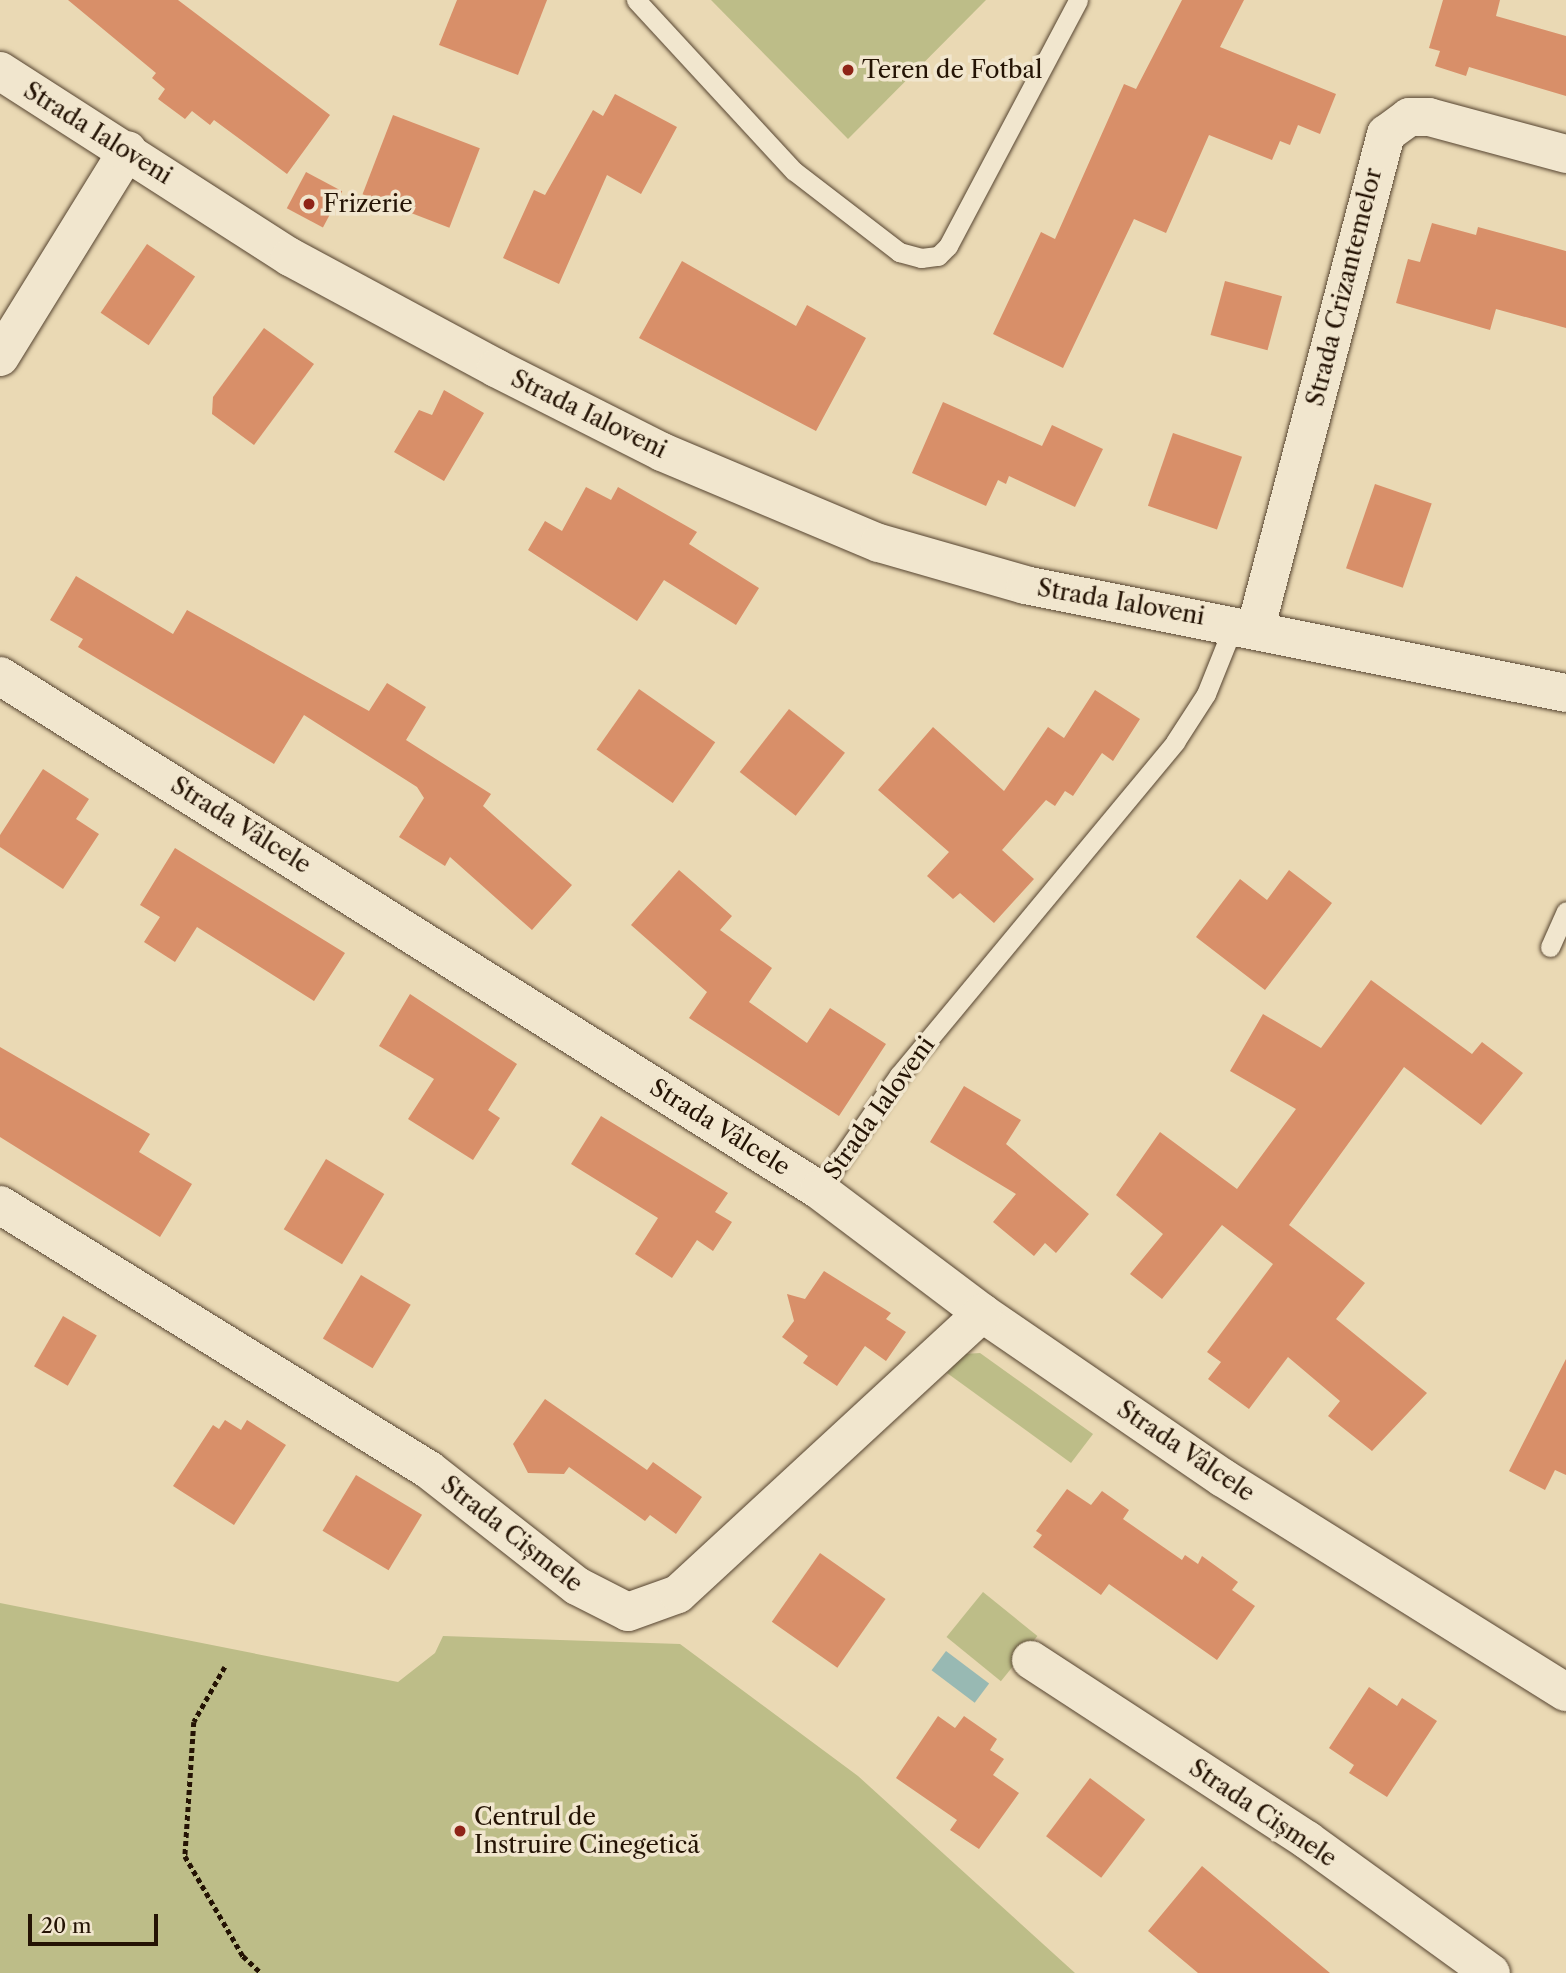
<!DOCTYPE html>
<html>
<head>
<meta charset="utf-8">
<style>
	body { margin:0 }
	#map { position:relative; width:1566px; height:1973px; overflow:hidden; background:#ead9b4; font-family:"Libre Caslon Text",serif }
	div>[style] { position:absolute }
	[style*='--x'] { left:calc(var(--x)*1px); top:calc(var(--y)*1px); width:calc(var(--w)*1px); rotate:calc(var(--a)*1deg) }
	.green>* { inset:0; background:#bdbd88; transform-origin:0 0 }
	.water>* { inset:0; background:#98b9b3; transform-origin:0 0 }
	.building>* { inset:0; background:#d88f69; transform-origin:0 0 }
	.path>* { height:4.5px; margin-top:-2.25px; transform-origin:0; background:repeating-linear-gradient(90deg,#241304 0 5px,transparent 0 8.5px) }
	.roads { filter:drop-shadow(0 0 2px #564430) drop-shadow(0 0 2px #564430) }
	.service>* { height:19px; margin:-9.5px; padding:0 9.5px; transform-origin:9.5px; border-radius:9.5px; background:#f1e6ce }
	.minor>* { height:38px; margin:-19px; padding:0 19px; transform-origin:19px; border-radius:19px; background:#f1e6ce }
	.tertiary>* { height:38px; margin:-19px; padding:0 19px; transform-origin:19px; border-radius:19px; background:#f1e6ce }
	.dots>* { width:19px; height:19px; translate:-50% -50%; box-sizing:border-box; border:4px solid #f1e6ce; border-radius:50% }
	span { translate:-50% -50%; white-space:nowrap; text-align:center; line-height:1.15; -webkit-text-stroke:7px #f1e6ce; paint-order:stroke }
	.poi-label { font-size:24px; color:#241304 }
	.left { translate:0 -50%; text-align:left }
	.street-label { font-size:24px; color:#241304 }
	.scale { position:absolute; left:28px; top:1914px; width:130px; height:32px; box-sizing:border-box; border:4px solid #241304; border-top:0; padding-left:9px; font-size:21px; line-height:24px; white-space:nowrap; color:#241304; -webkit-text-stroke:5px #f1e6ce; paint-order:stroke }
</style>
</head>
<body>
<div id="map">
	<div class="green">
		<div style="clip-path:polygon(711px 0,986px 0,848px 139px)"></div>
		<div style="clip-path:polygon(980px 1353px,1093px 1434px,1071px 1463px,947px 1373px,964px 1354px)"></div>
		<div style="left:983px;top:1592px;width:70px;height:58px;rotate:39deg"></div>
		<div style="clip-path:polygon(0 1603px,398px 1682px,435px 1653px,443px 1636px,680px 1644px,858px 1776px,1075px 1973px,0 1973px)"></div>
	</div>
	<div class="water">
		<div style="left:946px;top:1651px;width:54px;height:24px;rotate:37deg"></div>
	</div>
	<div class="building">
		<div style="clip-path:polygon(68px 0,178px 0,330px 115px,287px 174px,214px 120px,210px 125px,192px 111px,185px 119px,158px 99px,165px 89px,152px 78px,156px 73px)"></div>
		<div style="clip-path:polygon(457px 0,547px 0,518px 75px,439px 45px)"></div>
		<div style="clip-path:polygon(1182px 0,1244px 0,1220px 47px,1336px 94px,1320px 134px,1298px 125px,1290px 145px,1280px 141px,1272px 160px,1209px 135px,1166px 233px,1134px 219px,1063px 368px,993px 334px,1041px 232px,1055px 239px,1124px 84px,1136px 89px)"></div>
		<div style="clip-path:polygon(1443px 0,1500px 0,1496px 16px,1566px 36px,1566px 96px,1469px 67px,1466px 76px,1435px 66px,1440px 51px,1429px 48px)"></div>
		<div style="clip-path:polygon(615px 94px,677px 127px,641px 194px,607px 175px,559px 284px,503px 258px,534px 190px,545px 195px,593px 110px,603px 116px)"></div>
		<div style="left:393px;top:115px;width:93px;height:85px;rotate:21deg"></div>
		<div style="left:306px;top:172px;width:41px;height:41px;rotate:28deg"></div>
		<div style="clip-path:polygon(1432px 223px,1476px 235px,1478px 227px,1566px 251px,1566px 328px,1496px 309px,1490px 330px,1396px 303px,1408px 259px,1420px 262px)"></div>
		<div style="left:147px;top:244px;width:58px;height:83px;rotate:34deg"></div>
		<div style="clip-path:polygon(682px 261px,796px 326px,807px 305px,866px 338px,816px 431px,639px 338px)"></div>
		<div style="left:1225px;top:281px;width:59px;height:56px;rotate:15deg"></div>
		<div style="clip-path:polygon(264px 328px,314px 364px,254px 445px,212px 414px,213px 397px)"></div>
		<div style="clip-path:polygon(444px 390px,484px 413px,444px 481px,394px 452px,419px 410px,432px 415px)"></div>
		<div style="clip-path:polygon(943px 402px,1042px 446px,1052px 425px,1103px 449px,1075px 507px,1009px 476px,1006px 484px,998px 480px,986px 506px,912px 473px)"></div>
		<div style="left:1173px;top:433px;width:73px;height:77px;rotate:19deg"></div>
		<div style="left:1375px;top:484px;width:60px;height:89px;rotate:19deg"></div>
		<div style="clip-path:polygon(586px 487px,611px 500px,618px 487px,697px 532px,689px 544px,759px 588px,736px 625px,664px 580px,637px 621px,528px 550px,545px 521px,562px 531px)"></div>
		<div style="clip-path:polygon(76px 576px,173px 634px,187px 610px,369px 711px,387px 683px,426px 707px,406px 740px,491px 794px,483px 806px,572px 885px,532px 930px,450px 857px,445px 866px,399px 837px,424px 798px,417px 787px,304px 715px,274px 764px,78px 647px,83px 639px,50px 620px)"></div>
		<div style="left:639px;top:689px;width:93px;height:74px;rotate:35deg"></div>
		<div style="clip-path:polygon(1095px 690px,1140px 719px,1113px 761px,1102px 753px,1073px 796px,1065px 791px,1055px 806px,1046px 800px,1002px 850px,1034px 879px,994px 923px,960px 893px,953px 899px,927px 876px,949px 852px,878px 790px,933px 727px,1004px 791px,1048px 727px,1064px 738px)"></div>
		<div style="left:789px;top:709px;width:71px;height:80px;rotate:38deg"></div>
		<div style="clip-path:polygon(43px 769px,89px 799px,76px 819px,99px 834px,63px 889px,0 847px,0 835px)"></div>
		<div style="clip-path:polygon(175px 848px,345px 953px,314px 1001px,197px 927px,175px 962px,144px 942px,160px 917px,140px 905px)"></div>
		<div style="clip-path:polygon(679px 870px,732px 916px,720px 930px,772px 968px,749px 1002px,807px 1043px,830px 1008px,886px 1044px,839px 1116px,689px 1018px,707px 992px,631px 925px)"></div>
		<div style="clip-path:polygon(1289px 870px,1332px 903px,1265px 990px,1196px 937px,1240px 879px,1267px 900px)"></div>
		<div style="clip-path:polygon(1371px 980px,1472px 1054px,1482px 1042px,1523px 1073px,1481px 1125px,1404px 1067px,1289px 1225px,1365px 1283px,1336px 1319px,1427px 1393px,1372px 1451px,1328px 1416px,1340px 1401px,1288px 1357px,1249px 1409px,1208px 1379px,1221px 1362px,1207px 1352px,1273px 1264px,1222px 1225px,1162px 1299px,1130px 1274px,1163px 1234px,1116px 1195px,1160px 1132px,1237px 1189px,1296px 1109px,1230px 1071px,1263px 1014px,1321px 1048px)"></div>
		<div style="clip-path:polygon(410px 994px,517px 1064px,488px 1110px,500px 1118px,473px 1160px,408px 1119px,434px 1079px,379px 1046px)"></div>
		<div style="clip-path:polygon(0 1047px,150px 1134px,139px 1152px,192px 1184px,160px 1237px,0 1137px)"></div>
		<div style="clip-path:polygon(964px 1086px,1021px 1120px,1006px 1144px,1089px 1214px,1056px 1253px,1045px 1243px,1034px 1256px,993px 1222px,1016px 1194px,930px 1142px)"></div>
		<div style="clip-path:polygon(601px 1116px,728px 1193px,715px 1212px,732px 1222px,713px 1251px,697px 1240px,672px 1278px,635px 1254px,658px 1218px,571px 1164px)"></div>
		<div style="left:326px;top:1159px;width:68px;height:82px;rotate:31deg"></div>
		<div style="clip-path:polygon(824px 1271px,891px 1313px,886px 1319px,906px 1332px,886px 1361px,865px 1346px,837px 1386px,803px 1363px,808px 1356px,782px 1337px,794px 1321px,787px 1294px,805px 1299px)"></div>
		<div style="left:361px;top:1275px;width:58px;height:74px;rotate:31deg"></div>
		<div style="left:63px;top:1316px;width:39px;height:58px;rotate:30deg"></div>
		<div style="clip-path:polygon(1566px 1359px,1566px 1475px,1555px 1470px,1545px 1490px,1509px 1471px)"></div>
		<div style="clip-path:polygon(545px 1399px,647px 1470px,653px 1462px,702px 1497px,676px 1534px,650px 1515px,645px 1521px,569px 1467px,564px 1474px,528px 1473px,513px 1444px)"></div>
		<div style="clip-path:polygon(225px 1420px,241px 1430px,247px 1420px,286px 1445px,234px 1525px,173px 1486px,213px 1425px,219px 1429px)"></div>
		<div style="left:356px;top:1475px;width:77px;height:65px;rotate:31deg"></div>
		<div style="clip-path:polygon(1067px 1489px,1091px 1505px,1102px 1491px,1129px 1510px,1123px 1519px,1182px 1560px,1185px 1555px,1198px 1564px,1202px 1556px,1238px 1582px,1232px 1590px,1255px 1606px,1217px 1660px,1109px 1584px,1101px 1595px,1033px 1547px,1042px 1535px,1036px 1531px)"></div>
		<div style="left:820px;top:1553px;width:80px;height:84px;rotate:35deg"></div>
		<div style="clip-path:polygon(1369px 1687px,1397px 1706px,1402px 1698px,1437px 1721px,1387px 1797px,1349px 1773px,1354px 1765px,1329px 1748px)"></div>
		<div style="clip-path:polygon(938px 1716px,955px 1728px,964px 1716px,997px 1739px,990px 1750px,1004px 1759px,993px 1775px,1019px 1793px,979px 1849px,950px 1830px,957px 1820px,896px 1778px)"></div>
		<div style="left:1090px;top:1778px;width:69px;height:73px;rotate:37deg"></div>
		<div style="clip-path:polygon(1202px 1866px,1239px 1897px,1330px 1973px,1198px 1973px,1148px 1931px)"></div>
	</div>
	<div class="path">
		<div style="--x:225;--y:1667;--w:63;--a:119.4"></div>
		<div style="--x:194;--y:1722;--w:134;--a:93.8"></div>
		<div style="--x:185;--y:1856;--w:116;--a:59.9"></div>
		<div style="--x:243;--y:1956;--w:25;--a:43"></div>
	</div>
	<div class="roads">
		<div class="service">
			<div style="--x:636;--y:0;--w:233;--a:47.3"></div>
			<div style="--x:794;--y:171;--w:133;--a:37.6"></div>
			<div style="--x:899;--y:252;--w:23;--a:15"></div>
			<div style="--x:921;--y:258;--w:17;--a:-7"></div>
			<div style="--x:938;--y:256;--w:14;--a:-45"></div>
			<div style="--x:948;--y:246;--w:278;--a:-62.1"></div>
			<div style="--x:1550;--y:947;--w:39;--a:-66"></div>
			<div style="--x:819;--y:1190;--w:140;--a:-55.2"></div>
			<div style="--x:899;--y:1075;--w:433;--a:-50.3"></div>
			<div style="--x:1175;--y:742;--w:57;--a:-57.1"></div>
			<div style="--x:1206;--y:694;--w:78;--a:-68.1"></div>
		</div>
		<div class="minor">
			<div style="--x:0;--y:357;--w:243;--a:-58.3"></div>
			<div style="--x:1256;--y:627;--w:510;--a:-75.23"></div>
			<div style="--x:1386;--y:134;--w:29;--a:-36"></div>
			<div style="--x:1409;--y:117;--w:20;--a:0"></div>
			<div style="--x:1429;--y:117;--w:142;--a:15.1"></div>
			<div style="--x:0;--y:676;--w:967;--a:32.11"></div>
			<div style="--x:819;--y:1190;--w:204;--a:37"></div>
			<div style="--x:982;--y:1313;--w:292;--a:34.4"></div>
			<div style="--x:1223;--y:1478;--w:404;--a:32"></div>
			<div style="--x:0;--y:1205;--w:504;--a:31.7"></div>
			<div style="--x:429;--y:1470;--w:188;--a:38.1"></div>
			<div style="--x:577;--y:1586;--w:57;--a:27"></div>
			<div style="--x:628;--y:1612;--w:53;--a:-19.8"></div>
			<div style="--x:678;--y:1594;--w:414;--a:-42.7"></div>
			<div style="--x:1031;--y:1660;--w:330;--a:33.1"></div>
			<div style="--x:1307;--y:1840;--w:227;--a:35.9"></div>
		</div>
		<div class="tertiary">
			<div style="--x:0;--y:71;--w:345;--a:32.7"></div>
			<div style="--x:290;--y:257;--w:234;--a:28.3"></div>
			<div style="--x:496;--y:368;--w:186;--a:26.8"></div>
			<div style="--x:662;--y:452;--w:235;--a:22.8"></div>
			<div style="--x:879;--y:543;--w:152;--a:16"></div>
			<div style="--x:1025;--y:585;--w:552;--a:11.29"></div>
		</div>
	</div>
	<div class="dots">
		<div style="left:848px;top:70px;background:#8f2418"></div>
		<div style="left:309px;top:204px;background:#8f2418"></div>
		<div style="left:460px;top:1831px;background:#8f2418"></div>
	</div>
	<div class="poi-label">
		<span class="left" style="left:862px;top:70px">Teren de Fotbal</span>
		<span class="left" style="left:323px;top:204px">Frizerie</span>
		<span class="left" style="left:474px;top:1831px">Centrul de<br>Instruire Cinegetică</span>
	</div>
	<div class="street-label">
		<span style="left:98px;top:133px;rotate:32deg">Strada Ialoveni</span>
		<span style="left:1344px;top:287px;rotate:-76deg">Strada Crizantemelor</span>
		<span style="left:589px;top:414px;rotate:26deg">Strada Ialoveni</span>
		<span style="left:1121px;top:602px;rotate:10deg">Strada Ialoveni</span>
		<span style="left:241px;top:825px;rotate:32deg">Strada Vâlcele</span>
		<span style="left:879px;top:1108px;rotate:-54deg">Strada Ialoveni</span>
		<span style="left:720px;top:1127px;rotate:32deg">Strada Vâlcele</span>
		<span style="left:1186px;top:1451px;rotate:34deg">Strada Vâlcele</span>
		<span style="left:512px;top:1534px;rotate:38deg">Strada Cișmele</span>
		<span style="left:1263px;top:1813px;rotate:34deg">Strada Cișmele</span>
	</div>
	<div class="scale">20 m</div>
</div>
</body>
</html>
